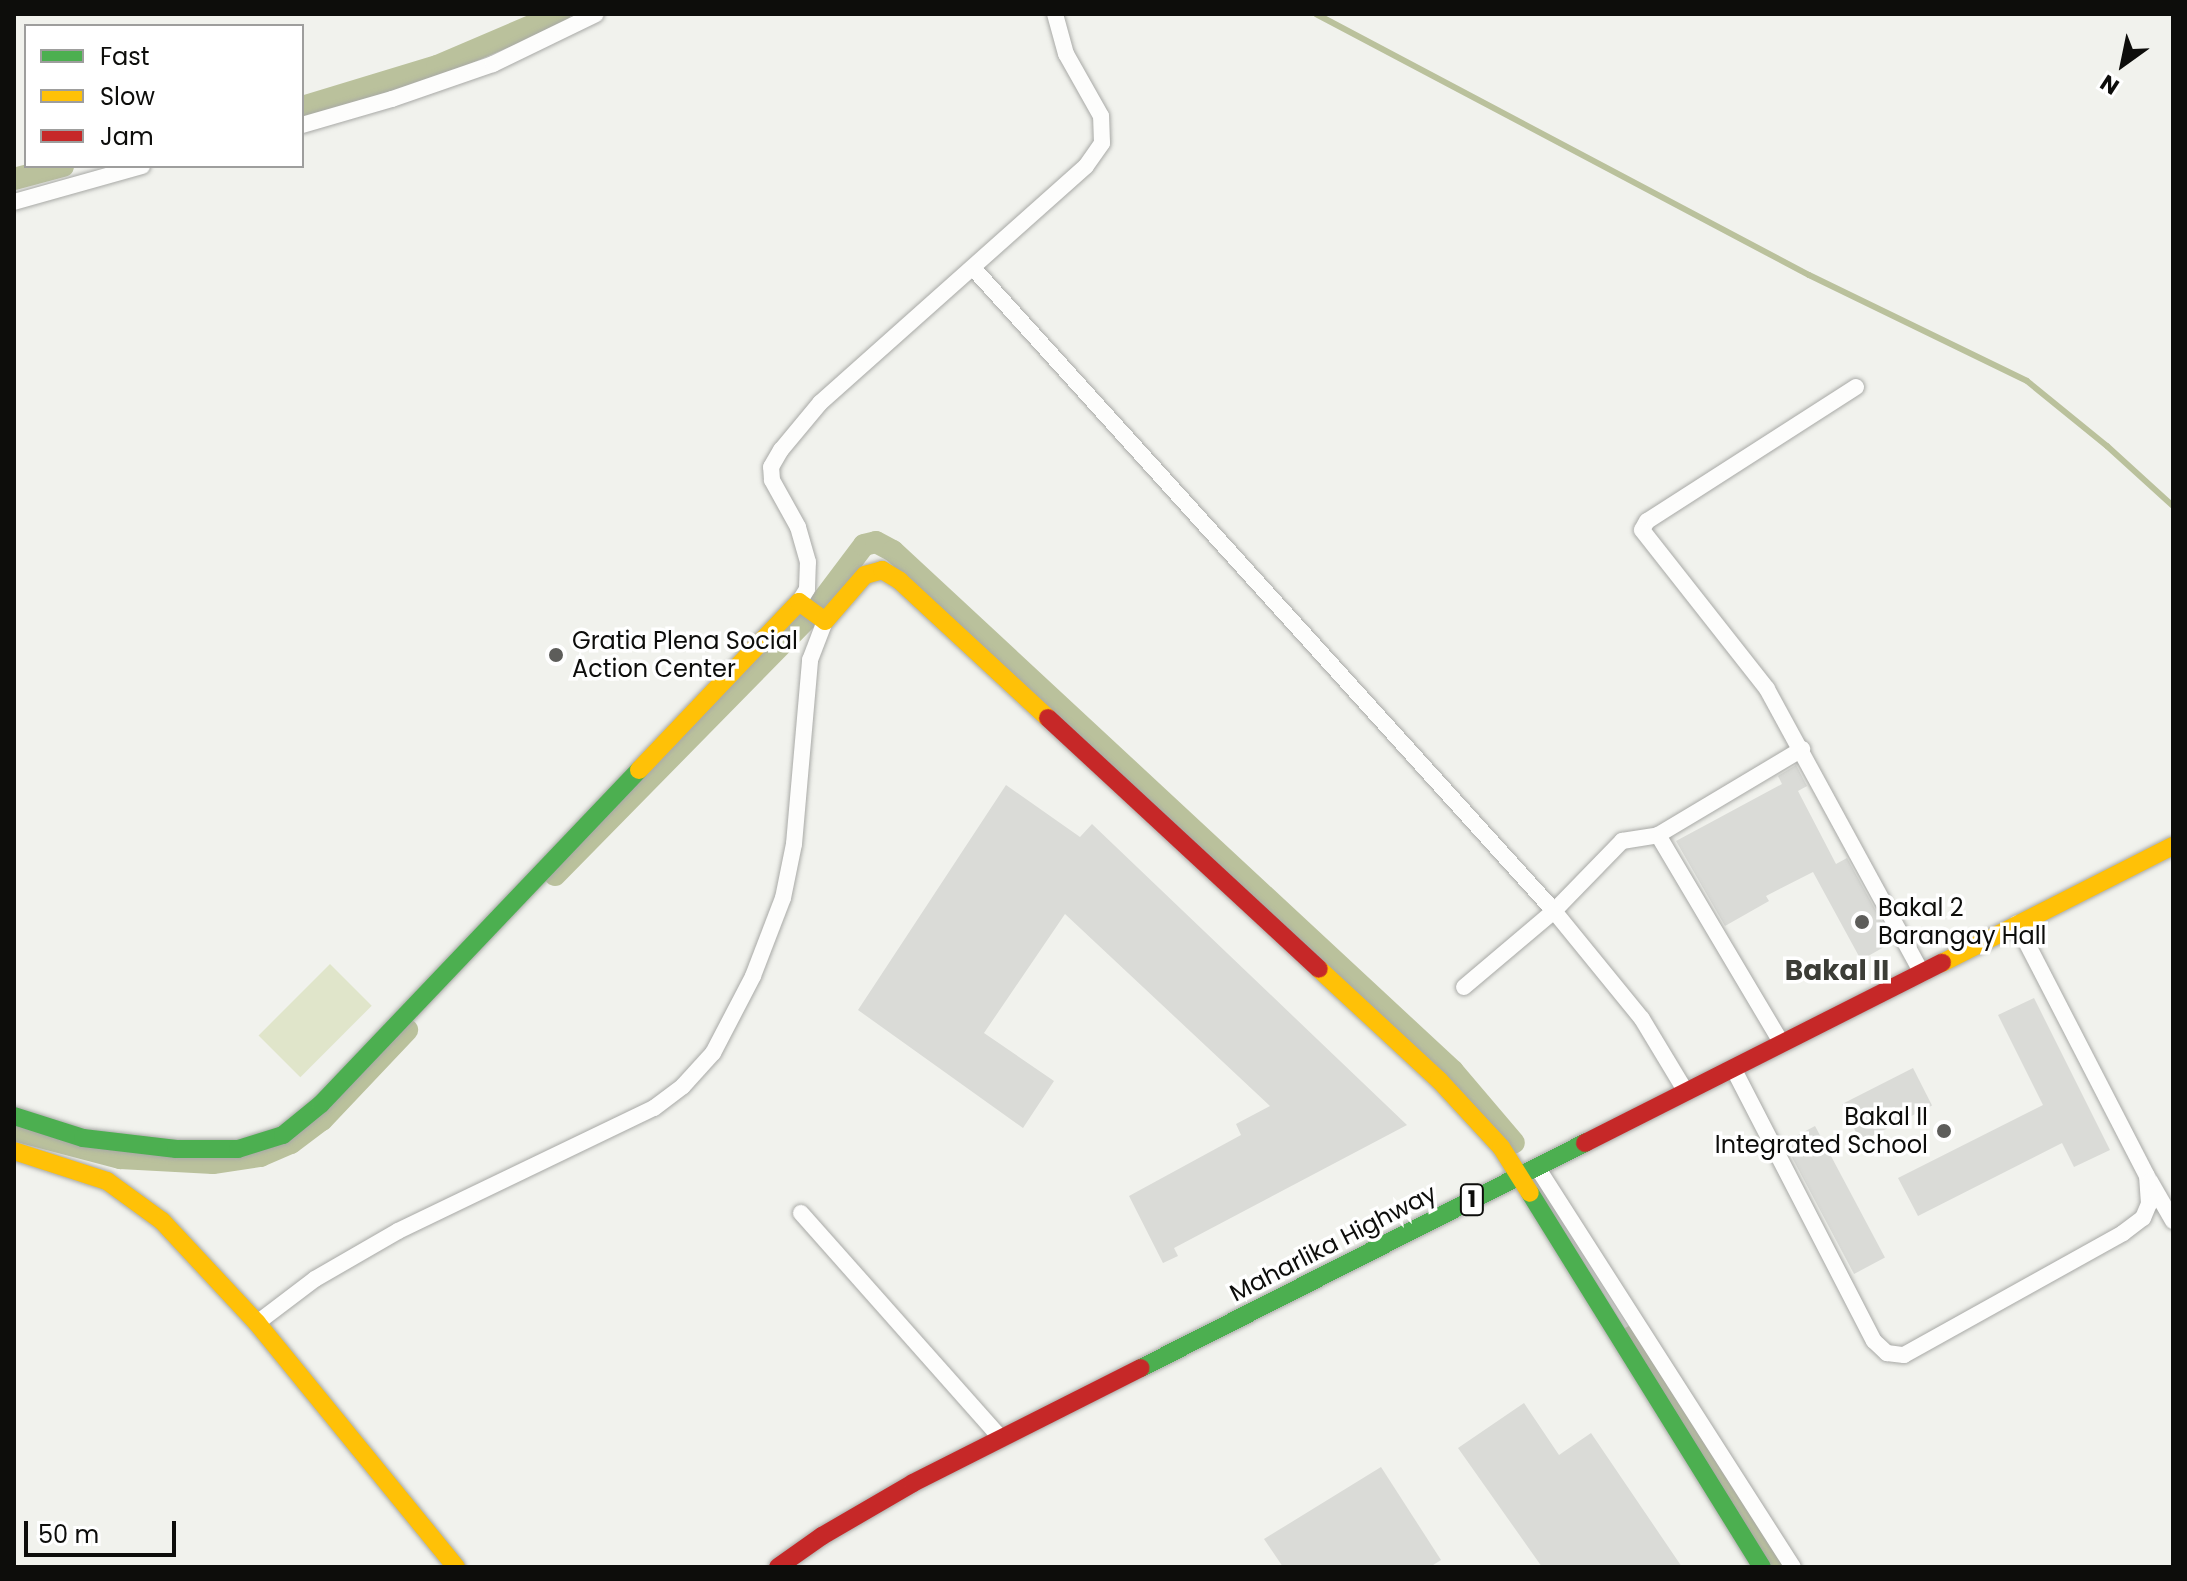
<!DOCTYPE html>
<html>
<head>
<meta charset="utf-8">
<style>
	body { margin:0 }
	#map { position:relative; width:2187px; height:1581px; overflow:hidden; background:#f1f2ed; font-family:Poppins,sans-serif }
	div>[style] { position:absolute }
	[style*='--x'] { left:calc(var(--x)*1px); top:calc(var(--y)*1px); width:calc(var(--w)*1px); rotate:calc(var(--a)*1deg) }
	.green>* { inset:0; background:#e0e5ca; transform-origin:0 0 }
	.stream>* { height:6px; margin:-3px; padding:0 3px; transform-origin:3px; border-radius:3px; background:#bac19c }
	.canal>* { height:22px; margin:-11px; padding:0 11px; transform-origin:11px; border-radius:11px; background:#bac19c }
	.building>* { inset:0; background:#dadbd7; transform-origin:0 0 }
	.roads { filter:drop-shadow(0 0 2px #a8a9a6) drop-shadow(0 0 2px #a8a9a6) }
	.street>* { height:16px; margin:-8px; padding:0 8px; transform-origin:8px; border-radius:8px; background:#fdfdfc }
	.fast>* { height:18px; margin:-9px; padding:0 9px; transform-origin:9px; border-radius:9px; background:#4caf50 }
	.slow>* { height:18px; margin:-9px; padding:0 9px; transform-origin:9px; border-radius:9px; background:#ffc107 }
	.jam>* { height:18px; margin:-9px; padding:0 9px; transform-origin:9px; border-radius:9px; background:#c62828 }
	.dots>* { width:22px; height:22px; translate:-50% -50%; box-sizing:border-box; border:4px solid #fff; border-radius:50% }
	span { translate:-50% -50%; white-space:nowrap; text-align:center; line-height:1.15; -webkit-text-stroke:7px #fff; paint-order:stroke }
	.shield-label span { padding:2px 6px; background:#fff; border:2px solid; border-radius:6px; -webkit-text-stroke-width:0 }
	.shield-label { font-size:22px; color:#0d0d0b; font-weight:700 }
	.poi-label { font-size:24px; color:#0d0d0b }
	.left { translate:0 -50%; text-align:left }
	.right { translate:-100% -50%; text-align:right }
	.street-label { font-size:24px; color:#0d0d0b }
	.quarter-label { font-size:28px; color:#3c3d37; font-weight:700 }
	.frame { position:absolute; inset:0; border:16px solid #0d0d0b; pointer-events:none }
	.legend { position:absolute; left:24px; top:24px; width:280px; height:144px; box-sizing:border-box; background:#fff; border:2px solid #9e9e9d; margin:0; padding:10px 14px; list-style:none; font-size:24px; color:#0d0d0b }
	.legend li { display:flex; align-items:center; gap:16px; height:40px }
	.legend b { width:40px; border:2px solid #9e9e9d }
	.north { position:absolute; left:2083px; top:24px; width:80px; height:80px; -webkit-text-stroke:6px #fff; paint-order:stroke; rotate:213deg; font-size:22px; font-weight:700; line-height:32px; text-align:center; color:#0d0d0b }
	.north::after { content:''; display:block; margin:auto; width:28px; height:36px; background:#0d0d0b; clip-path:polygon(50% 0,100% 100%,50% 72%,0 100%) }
	.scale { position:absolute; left:24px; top:1521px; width:152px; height:36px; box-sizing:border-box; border:4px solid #0d0d0b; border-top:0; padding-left:10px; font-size:24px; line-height:28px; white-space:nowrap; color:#0d0d0b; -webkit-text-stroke:6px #fff; paint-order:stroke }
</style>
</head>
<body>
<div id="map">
	<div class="green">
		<div style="left:330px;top:964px;width:59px;height:101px;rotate:45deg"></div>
	</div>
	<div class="stream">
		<div style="--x:1316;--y:14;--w:558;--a:27.9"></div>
		<div style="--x:1809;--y:275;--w:242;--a:25.9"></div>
		<div style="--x:2027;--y:381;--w:103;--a:39.1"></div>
		<div style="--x:2107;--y:446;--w:89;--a:42.3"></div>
	</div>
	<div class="canal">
		<div style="--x:302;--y:107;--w:141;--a:-16.9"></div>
		<div style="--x:437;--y:66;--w:133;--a:-23.1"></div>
		<div style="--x:14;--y:179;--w:51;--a:-14.9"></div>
		<div style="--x:818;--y:606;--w:76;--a:-53"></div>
		<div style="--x:864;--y:545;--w:12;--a:-14"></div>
		<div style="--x:876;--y:542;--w:19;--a:28"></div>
		<div style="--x:893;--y:551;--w:764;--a:42.88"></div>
		<div style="--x:1453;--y:1071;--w:94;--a:49.7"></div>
		<div style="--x:555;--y:875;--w:358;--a:-45.5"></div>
		<div style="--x:14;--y:1130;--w:110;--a:14.8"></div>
		<div style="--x:120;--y:1158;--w:93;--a:3.1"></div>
		<div style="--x:213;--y:1163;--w:48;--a:-8.5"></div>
		<div style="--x:260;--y:1156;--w:34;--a:-23"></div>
		<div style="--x:291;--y:1143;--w:39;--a:-37"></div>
		<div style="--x:322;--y:1120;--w:124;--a:-46.6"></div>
		<div style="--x:1633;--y:1336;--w:273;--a:57.9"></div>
	</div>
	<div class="building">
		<div style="clip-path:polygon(1796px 765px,1807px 786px,1798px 791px,1836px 864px,1847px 858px,1893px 942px,1861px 960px,1813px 872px,1766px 896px,1769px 901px,1725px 926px,1676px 841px,1782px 784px,1778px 776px)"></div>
		<div style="clip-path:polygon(1006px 785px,1080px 837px,1092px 824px,1407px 1125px,1174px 1248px,1178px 1256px,1163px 1263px,1129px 1196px,1241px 1135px,1236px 1124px,1270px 1106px,1065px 914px,984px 1033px,1054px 1081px,1023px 1128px,858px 1010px)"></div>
		<div style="clip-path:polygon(2034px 998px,2110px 1150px,2074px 1167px,2062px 1143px,1918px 1216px,1898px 1178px,2043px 1105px,1998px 1015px)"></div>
		<div style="left:1913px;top:1068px;width:42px;height:80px;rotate:63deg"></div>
		<div style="left:1815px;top:1126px;width:149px;height:35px;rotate:62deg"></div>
		<div style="clip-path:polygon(1524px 1403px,1559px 1455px,1591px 1433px,1682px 1567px,1542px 1567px,1458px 1448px)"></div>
		<div style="clip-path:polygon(1381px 1467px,1441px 1560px,1430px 1567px,1283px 1567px,1264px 1539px)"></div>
	</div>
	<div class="roads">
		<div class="street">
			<div style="--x:302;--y:125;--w:94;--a:-16.1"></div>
			<div style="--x:392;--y:99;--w:107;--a:-19.1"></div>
			<div style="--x:493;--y:64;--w:114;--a:-25.9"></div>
			<div style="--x:14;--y:202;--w:133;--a:-15.7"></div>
			<div style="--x:974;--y:269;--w:865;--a:47.9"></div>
			<div style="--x:1554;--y:911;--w:139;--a:50.8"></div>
			<div style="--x:1642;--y:1019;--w:85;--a:58.9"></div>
			<div style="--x:1856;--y:387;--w:248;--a:147.3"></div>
			<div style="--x:1647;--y:521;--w:10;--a:119"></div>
			<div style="--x:1642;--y:530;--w:202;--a:51.8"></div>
			<div style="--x:1767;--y:689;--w:324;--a:61.4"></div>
			<div style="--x:799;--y:602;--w:15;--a:-58"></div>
			<div style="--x:807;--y:589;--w:27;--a:-88"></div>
			<div style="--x:808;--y:562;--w:36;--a:-106"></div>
			<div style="--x:798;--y:527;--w:54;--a:-119"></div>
			<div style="--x:772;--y:480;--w:13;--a:-94"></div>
			<div style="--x:771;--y:467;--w:20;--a:-60"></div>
			<div style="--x:781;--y:450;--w:61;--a:-50.3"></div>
			<div style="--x:820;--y:403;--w:356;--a:-41.7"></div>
			<div style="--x:1086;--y:166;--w:28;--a:-55"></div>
			<div style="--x:1102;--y:143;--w:27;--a:-92"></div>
			<div style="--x:1101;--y:116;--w:71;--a:-119.4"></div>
			<div style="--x:1066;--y:54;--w:41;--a:-105.4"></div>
			<div style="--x:1658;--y:835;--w:243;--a:59.3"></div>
			<div style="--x:1464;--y:987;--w:118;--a:-40.2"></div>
			<div style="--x:1554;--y:911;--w:98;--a:-45.8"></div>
			<div style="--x:1622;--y:841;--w:36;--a:-9"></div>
			<div style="--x:1658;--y:835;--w:168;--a:-30.8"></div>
			<div style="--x:1733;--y:1068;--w:307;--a:62.7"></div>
			<div style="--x:1874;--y:1341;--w:18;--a:43"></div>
			<div style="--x:1887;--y:1353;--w:17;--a:7"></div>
			<div style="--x:1904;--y:1355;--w:251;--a:-29.1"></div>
			<div style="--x:2123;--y:1233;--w:25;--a:-37"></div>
			<div style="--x:2143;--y:1218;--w:15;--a:-67"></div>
			<div style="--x:2149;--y:1204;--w:28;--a:-94"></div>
			<div style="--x:2147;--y:1176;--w:284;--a:-117.3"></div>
			<div style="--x:1537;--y:1167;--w:475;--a:57.4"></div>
			<div style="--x:2150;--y:1181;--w:46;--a:60.1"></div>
			<div style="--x:801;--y:1213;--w:301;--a:48.4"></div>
			<div style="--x:257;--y:1323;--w:73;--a:-37.2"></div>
			<div style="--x:315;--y:1279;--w:96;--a:-30"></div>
			<div style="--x:398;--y:1231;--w:284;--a:-25.7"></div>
			<div style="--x:654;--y:1108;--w:36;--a:-37"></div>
			<div style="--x:683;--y:1086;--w:45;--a:-47.7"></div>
			<div style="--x:713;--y:1053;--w:87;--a:-62.5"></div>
			<div style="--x:753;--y:976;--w:84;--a:-69"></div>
			<div style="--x:783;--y:898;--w:55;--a:-78.5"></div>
			<div style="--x:794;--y:844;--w:185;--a:-85"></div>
			<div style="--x:810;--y:660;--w:42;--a:-69"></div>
		</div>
		<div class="fast">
			<div style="--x:14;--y:1116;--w:72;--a:17.7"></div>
			<div style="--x:83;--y:1138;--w:94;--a:6.7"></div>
			<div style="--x:176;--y:1149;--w:62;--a:0"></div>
			<div style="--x:238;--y:1149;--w:47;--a:-17.3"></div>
			<div style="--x:283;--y:1135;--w:49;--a:-39.2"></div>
			<div style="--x:321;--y:1104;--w:461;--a:-46.4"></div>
			<div style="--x:1530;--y:1193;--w:440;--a:58.2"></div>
			<div style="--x:1141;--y:1368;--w:498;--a:-26.9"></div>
		</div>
		<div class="slow">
			<div style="--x:639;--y:770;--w:232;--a:-46.4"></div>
			<div style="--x:799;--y:602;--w:32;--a:36"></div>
			<div style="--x:825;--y:621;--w:61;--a:-49"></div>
			<div style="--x:865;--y:575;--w:18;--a:-16"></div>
			<div style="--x:882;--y:570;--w:21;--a:31"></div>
			<div style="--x:900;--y:581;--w:202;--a:42.8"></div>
			<div style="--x:1942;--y:963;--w:259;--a:-26.9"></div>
			<div style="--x:1319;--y:969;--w:163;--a:42.8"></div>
			<div style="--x:1439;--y:1080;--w:91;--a:47.2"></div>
			<div style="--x:1501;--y:1147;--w:54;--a:57.8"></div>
			<div style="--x:14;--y:1151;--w:98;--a:17.9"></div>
			<div style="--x:107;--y:1181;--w:68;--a:36"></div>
			<div style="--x:162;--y:1221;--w:139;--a:47"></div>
			<div style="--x:257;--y:1323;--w:315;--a:50.8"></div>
		</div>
		<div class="jam">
			<div style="--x:1048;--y:718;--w:369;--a:42.8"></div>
			<div style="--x:1585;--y:1143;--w:400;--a:-26.8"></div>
			<div style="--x:778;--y:1567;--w:54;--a:-35.2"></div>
			<div style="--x:822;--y:1536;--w:105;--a:-30.2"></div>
			<div style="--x:913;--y:1483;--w:255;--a:-26.8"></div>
		</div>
	</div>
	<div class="dots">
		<div style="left:556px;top:655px;background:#5d5d5a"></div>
		<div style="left:1862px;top:922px;background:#5d5d5a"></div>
		<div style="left:1944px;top:1131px;background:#5d5d5a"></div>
	</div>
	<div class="shield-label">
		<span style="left:1472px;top:1200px">1</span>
	</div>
	<div class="poi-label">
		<span class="left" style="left:572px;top:655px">Gratia Plena Social<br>Action Center</span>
		<span class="left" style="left:1878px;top:922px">Bakal 2<br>Barangay Hall</span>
		<span class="right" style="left:1928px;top:1131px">Bakal II<br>Integrated School</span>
	</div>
	<div class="street-label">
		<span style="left:1333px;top:1243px;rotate:-27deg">Maharlika Highway</span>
	</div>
	<div class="quarter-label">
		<span style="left:1837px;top:971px">Bakal II</span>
	</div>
	<div class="frame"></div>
	<ul class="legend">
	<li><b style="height:10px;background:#4caf50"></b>Fast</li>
	<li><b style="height:10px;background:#ffc107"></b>Slow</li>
	<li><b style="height:10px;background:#c62828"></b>Jam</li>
	</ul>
	<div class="north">N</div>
	<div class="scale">50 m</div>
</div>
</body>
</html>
